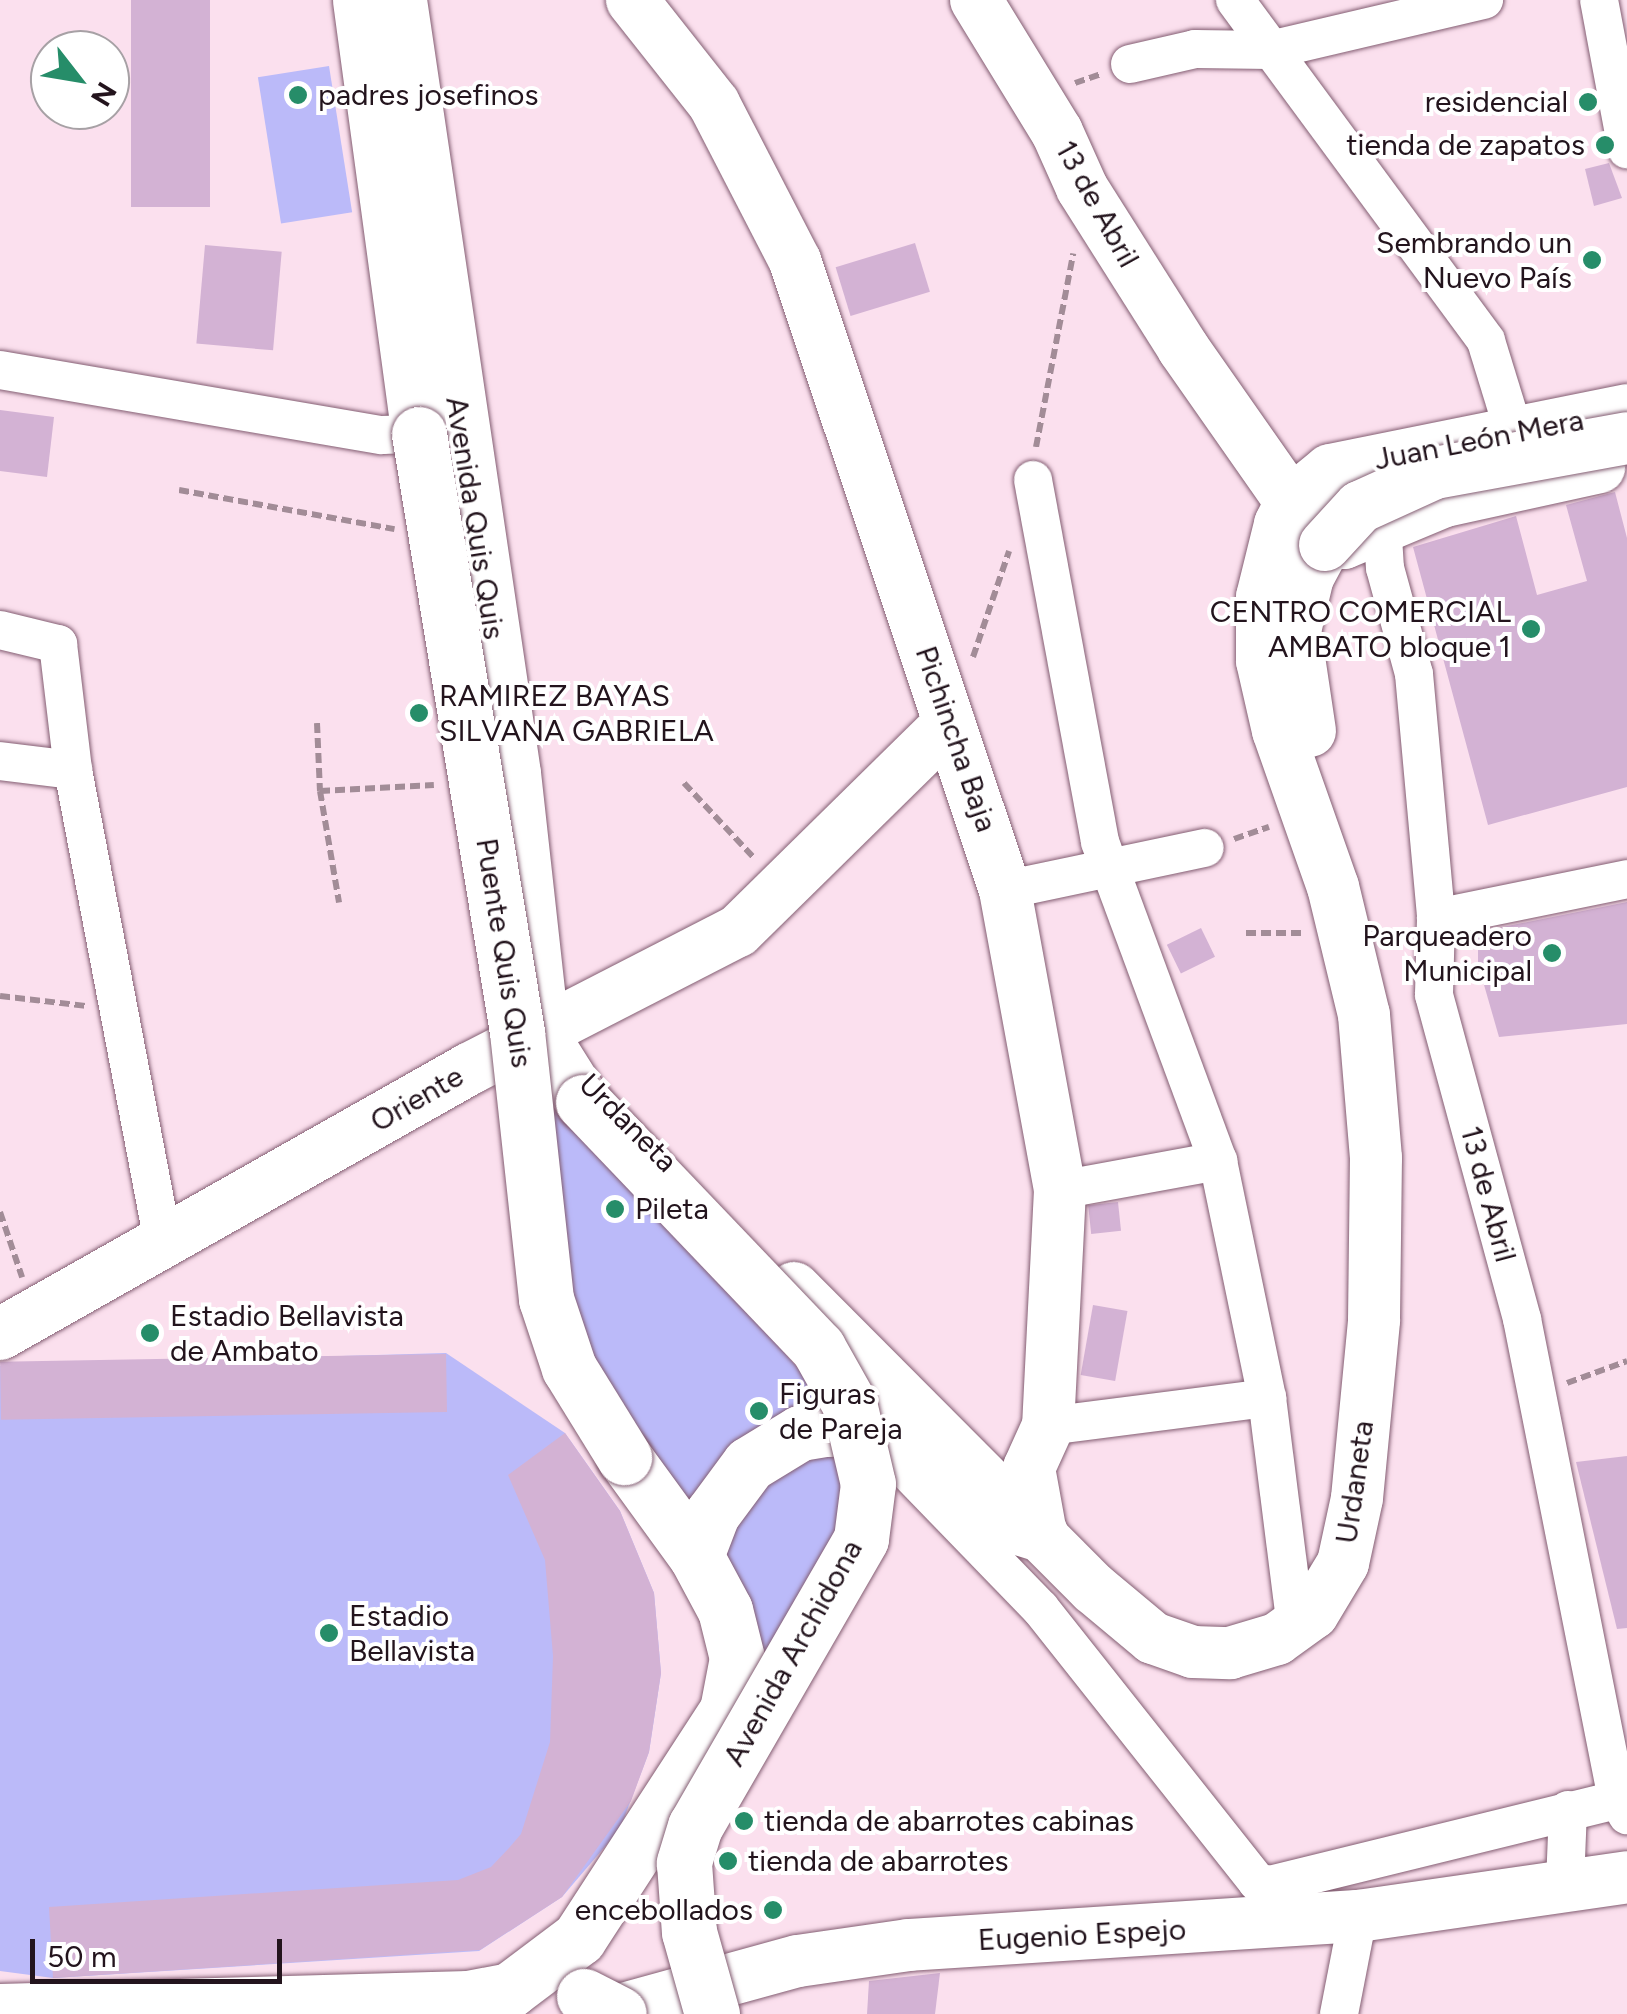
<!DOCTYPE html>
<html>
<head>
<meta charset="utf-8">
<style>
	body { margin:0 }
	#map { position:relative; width:1627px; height:2014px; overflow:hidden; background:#fbe0ee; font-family:Figtree,sans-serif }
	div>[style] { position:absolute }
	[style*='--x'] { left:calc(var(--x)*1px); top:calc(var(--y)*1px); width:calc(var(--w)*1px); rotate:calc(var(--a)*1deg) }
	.green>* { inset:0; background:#bbbaf9; transform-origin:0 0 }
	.building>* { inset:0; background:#d3b2d4; transform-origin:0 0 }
	.path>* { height:6px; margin-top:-3px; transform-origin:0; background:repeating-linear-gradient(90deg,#a28c97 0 10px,transparent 0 15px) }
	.roads { filter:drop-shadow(0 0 2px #835d72) drop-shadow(0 0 2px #835d72) }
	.street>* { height:38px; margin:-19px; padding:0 19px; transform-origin:19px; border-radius:19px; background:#fff }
	.secondary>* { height:52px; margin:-26px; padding:0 26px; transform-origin:26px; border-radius:26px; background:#fff }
	.primary>* { height:55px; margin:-27.5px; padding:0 27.5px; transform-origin:27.5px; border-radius:27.5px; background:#fff }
	.bridges { filter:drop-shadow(0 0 2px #835d72) drop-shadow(0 0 2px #835d72) }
	.secondary-bridge>* { height:52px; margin:-26px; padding:0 26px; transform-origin:26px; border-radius:26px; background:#fff }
	.primary-bridge>* { height:55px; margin:-27.5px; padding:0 27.5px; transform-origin:27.5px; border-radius:27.5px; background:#fff }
	.dots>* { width:28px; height:28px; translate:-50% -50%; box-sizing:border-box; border:5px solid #fff; border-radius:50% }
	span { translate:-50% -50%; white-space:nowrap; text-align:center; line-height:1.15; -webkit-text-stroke:8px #fff; paint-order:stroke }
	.poi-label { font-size:30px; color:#23141d }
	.left { translate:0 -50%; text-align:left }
	.right { translate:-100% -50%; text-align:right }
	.street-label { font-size:30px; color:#23141d }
	.north { position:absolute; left:30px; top:30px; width:100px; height:100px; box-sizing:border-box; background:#fff; border:2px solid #a7a1a5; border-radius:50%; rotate:121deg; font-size:28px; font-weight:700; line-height:40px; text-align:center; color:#23141d }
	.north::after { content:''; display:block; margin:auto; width:35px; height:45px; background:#268d69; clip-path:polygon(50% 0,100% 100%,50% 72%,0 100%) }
	.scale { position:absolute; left:30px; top:1939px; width:252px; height:45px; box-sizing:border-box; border:5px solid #23141d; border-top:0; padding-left:12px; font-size:30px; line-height:35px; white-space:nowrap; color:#23141d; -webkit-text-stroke:8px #fff; paint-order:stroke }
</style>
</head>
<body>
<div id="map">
	<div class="green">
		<div style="left:329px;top:66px;width:148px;height:72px;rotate:81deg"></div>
		<div style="clip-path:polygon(555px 1091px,832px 1407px,845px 1518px,711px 1763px,744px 1613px,582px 1367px,549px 1226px)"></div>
		<div style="clip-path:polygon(446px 1353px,565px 1433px,620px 1511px,654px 1593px,661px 1673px,649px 1752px,620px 1829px,562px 1897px,479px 1951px,53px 1978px,0 1971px,0 1366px)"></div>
	</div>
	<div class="building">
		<div style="left:131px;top:0;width:79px;height:207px"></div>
		<div style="clip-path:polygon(1609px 163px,1622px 198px,1594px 206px,1585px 169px)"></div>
		<div style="left:915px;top:243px;width:51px;height:83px;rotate:73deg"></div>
		<div style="left:205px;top:245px;width:77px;height:99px;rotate:5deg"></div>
		<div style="clip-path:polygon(0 410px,54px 417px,47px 477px,0 471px)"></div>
		<div style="clip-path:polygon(1615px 492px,1627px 538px,1627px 787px,1488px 825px,1413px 547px,1516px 516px,1537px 595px,1587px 581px,1566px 505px)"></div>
		<div style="clip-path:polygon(1627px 902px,1627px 1024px,1499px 1037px,1478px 964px,1478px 932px)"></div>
		<div style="left:1201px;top:928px;width:32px;height:38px;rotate:64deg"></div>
		<div style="left:1118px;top:1202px;width:29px;height:30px;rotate:84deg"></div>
		<div style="left:1093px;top:1305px;width:35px;height:71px;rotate:10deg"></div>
		<div style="left:446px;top:1354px;width:58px;height:446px;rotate:89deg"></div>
		<div style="clip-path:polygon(565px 1433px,620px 1511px,654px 1593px,661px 1673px,649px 1752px,631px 1801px,562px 1897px,480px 1950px,53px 1978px,49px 1907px,458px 1880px,491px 1867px,509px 1848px,521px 1834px,550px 1742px,553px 1656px,545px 1560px,508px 1475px)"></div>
		<div style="clip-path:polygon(1627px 1456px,1627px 1628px,1617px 1629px,1576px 1462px)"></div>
		<div style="clip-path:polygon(940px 1973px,935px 2014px,867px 2014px,869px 1981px)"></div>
	</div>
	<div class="path">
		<div style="--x:1075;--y:83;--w:28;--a:-19"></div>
		<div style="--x:1036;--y:447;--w:197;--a:-79.1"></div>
		<div style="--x:179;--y:490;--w:219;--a:10.3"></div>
		<div style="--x:973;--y:657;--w:112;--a:-71.2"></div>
		<div style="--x:317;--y:723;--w:68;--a:87.5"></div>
		<div style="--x:320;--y:791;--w:113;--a:80.3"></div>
		<div style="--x:684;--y:783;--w:104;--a:46.9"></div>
		<div style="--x:320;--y:791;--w:114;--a:-3"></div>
		<div style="--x:1234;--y:839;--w:37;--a:-19"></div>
		<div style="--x:1246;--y:933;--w:59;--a:0"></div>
		<div style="--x:0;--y:996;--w:88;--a:6.6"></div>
		<div style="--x:0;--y:1212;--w:69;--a:71.3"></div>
		<div style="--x:1567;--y:1383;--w:64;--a:-20.1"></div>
	</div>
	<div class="roads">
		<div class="street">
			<div style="--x:1235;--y:0;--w:423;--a:53.6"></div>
			<div style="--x:1486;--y:341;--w:98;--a:72.9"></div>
			<div style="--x:1599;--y:0;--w:152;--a:79.4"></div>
			<div style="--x:1130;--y:64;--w:67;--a:-13"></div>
			<div style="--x:1195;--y:49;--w:75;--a:0.8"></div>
			<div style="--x:1270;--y:50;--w:220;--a:-13.2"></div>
			<div style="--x:0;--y:370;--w:387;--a:9.7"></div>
			<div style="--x:382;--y:435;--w:37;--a:-2"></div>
			<div style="--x:1033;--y:480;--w:368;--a:79.5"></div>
			<div style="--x:1100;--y:842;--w:340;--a:69.7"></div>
			<div style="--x:1218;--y:1161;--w:242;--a:78.3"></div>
			<div style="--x:1267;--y:1398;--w:231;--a:82.8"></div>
			<div style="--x:1382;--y:522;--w:46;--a:86.3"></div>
			<div style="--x:1385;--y:568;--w:110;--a:74.7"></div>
			<div style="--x:1414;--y:674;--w:245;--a:84.8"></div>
			<div style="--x:1436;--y:918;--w:77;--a:91.5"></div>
			<div style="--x:1434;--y:995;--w:336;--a:74.8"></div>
			<div style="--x:1522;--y:1319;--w:487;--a:78.8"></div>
			<div style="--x:1617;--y:1797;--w:21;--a:61"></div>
			<div style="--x:0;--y:630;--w:60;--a:13.6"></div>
			<div style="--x:58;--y:644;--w:127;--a:83.2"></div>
			<div style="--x:73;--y:770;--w:485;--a:79.2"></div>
			<div style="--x:0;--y:761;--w:74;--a:7"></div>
			<div style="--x:1005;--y:890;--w:204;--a:-11.9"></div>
			<div style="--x:1436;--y:918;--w:195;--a:-11.5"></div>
			<div style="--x:1060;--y:1190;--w:161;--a:-10.4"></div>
			<div style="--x:1048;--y:1426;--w:221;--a:-7.3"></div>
			<div style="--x:878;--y:1441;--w:233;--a:45.9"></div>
			<div style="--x:1040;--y:1608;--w:350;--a:51.6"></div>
			<div style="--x:1257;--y:1882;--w:13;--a:13"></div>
			<div style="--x:1270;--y:1885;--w:368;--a:-13.8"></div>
			<div style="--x:1565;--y:1884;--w:74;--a:-87.7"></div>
			<div style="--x:1339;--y:2014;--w:100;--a:-79"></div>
		</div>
		<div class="secondary">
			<div style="--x:632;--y:0;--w:132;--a:51.7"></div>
			<div style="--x:714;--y:104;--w:177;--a:62.7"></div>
			<div style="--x:795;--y:261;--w:663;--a:71.54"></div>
			<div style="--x:1005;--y:890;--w:305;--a:79.6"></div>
			<div style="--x:1060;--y:1190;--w:236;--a:92.9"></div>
			<div style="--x:1048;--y:1426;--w:46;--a:114.3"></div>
			<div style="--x:1029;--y:1468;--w:67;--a:79.7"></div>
			<div style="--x:976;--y:0;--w:155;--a:58.5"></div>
			<div style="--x:1057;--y:132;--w:61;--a:65.9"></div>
			<div style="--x:1082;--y:188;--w:189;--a:57.7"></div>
			<div style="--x:1183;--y:348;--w:188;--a:55"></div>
			<div style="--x:1291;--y:502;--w:67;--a:37.7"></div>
			<div style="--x:1344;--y:543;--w:109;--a:-22.6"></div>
			<div style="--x:1445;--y:501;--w:158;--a:-12.4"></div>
			<div style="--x:1310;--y:731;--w:101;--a:-98.5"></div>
			<div style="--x:1295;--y:631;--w:56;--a:-76.5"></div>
			<div style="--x:1308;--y:577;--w:36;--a:-62"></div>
			<div style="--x:794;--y:1288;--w:424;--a:45.1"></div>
			<div style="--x:1093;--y:1588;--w:78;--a:39.8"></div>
			<div style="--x:1153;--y:1638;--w:42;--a:19.3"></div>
			<div style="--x:1193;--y:1652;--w:37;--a:2"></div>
			<div style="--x:1230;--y:1653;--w:49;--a:-16.6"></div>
			<div style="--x:1277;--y:1639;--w:44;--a:-35.8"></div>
			<div style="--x:1313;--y:1613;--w:58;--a:-59"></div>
			<div style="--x:1343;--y:1563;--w:66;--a:-77.8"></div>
			<div style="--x:1357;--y:1498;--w:179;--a:-84.5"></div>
			<div style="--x:1374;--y:1320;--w:162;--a:-89.3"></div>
			<div style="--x:1376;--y:1158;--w:144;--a:-94.8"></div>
			<div style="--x:1364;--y:1015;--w:132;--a:-103.6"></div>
			<div style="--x:1333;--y:887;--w:165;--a:-109.4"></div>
			<div style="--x:1278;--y:731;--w:72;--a:-102.9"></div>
			<div style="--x:1262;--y:661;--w:64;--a:-90"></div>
			<div style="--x:1262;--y:597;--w:75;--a:-76.1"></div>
			<div style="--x:1280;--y:524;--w:25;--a:-63"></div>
			<div style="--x:1291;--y:502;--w:50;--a:-39.4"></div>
			<div style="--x:1330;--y:470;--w:303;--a:-11.4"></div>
			<div style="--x:0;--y:1334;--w:539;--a:-29.47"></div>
			<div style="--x:469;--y:1069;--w:302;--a:-27.2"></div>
			<div style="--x:738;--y:931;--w:296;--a:-44.5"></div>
			<div style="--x:605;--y:2014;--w:200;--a:-15.4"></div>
			<div style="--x:798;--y:1961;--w:112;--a:-8.2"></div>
			<div style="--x:909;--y:1945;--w:450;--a:-3.7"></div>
			<div style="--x:1358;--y:1916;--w:272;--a:-8.2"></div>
		</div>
		<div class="primary">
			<div style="--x:360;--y:0;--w:438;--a:82.3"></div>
			<div style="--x:399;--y:0;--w:781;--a:81.61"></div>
			<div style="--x:513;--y:773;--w:266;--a:83.7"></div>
			<div style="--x:542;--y:1037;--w:77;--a:57.8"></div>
			<div style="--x:696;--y:1556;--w:45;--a:-69.1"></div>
			<div style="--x:712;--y:1514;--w:62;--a:-53.5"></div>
			<div style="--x:749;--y:1464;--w:60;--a:-31.3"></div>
			<div style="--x:800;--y:1433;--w:26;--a:-9"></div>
			<div style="--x:826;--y:1429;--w:38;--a:-2"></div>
			<div style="--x:864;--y:1428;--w:59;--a:20"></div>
			<div style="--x:919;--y:1448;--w:41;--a:32.2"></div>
			<div style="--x:954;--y:1470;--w:76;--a:45"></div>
			<div style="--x:1008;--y:1524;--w:34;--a:17"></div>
			<div style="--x:0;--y:2011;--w:468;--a:-1.6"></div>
			<div style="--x:468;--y:1998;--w:43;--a:-10.8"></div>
			<div style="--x:510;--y:1990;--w:86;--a:-37"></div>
			<div style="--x:579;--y:1938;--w:272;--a:-57"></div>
			<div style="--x:727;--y:1710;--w:53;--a:-79.1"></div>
			<div style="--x:737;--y:1658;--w:49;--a:-104"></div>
			<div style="--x:725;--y:1610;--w:61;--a:-118.2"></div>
			<div style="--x:696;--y:1556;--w:122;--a:-126"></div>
		</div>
	</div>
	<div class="bridges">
		<div class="secondary-bridge">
			<div style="--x:1325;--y:545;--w:52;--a:-47.4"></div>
			<div style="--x:1360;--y:507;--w:82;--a:-24.4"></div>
			<div style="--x:1435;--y:473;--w:195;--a:-10.3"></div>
		</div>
		<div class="primary-bridge">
			<div style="--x:419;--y:434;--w:606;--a:80.69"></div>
			<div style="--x:517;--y:1032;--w:269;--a:83.8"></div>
			<div style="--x:546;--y:1299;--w:73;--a:71.6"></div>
			<div style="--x:569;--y:1368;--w:105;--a:58.3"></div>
			<div style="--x:583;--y:1102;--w:340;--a:46.3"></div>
			<div style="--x:818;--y:1348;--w:63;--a:60.6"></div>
			<div style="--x:849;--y:1403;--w:83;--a:76.8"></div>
			<div style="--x:868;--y:1484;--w:55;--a:97.3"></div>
			<div style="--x:861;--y:1539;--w:332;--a:120"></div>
			<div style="--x:695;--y:1826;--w:39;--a:107"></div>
			<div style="--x:684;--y:1863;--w:69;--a:85.9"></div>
			<div style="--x:689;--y:1932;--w:85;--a:74.3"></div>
			<div style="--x:584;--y:1996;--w:39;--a:27"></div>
		</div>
	</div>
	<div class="dots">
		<div style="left:298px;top:95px;background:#268d69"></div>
		<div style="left:1588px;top:102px;background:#268d69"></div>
		<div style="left:1605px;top:145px;background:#268d69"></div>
		<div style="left:1592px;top:260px;background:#268d69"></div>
		<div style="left:1531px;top:629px;background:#268d69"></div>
		<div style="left:419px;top:713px;background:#268d69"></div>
		<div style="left:1552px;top:953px;background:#268d69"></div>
		<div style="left:615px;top:1209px;background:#268d69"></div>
		<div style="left:150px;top:1333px;background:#268d69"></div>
		<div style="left:759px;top:1411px;background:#268d69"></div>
		<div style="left:329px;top:1633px;background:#268d69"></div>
		<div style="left:744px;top:1821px;background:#268d69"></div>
		<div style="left:728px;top:1861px;background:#268d69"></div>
		<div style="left:773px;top:1910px;background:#268d69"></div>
	</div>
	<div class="poi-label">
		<span class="left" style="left:318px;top:95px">padres josefinos</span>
		<span class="right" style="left:1568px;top:102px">residencial</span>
		<span class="right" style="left:1585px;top:145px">tienda de zapatos</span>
		<span class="right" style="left:1572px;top:260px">Sembrando un<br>Nuevo País</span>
		<span class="right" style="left:1511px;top:629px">CENTRO COMERCIAL<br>AMBATO bloque 1</span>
		<span class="left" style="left:439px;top:713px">RAMIREZ BAYAS<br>SILVANA GABRIELA</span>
		<span class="right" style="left:1532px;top:953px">Parqueadero<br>Municipal</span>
		<span class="left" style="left:635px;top:1209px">Pileta</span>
		<span class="left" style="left:170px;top:1333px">Estadio Bellavista<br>de Ambato</span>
		<span class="left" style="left:779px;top:1411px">Figuras<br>de Pareja</span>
		<span class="left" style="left:349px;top:1633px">Estadio<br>Bellavista</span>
		<span class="left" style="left:764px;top:1821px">tienda de abarrotes cabinas</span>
		<span class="left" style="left:748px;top:1861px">tienda de abarrotes</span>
		<span class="right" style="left:753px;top:1910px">encebollados</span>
	</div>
	<div class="street-label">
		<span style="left:1097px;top:204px;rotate:61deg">13 de Abril</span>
		<span style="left:1479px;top:440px;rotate:-11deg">Juan León Mera</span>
		<span style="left:475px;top:518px;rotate:81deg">Avenida Quis Quis</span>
		<span style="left:956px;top:739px;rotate:71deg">Pichincha Baja</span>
		<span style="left:504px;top:953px;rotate:81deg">Puente Quis Quis</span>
		<span style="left:417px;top:1099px;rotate:-30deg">Oriente</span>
		<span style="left:628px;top:1123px;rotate:45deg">Urdaneta</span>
		<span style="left:1488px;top:1194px;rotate:75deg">13 de Abril</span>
		<span style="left:1355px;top:1482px;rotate:-82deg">Urdaneta</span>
		<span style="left:793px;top:1653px;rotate:-61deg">Avenida Archidona</span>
		<span style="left:1082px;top:1935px;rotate:-3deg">Eugenio Espejo</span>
	</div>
	<div class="north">N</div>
	<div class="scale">50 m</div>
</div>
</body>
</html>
